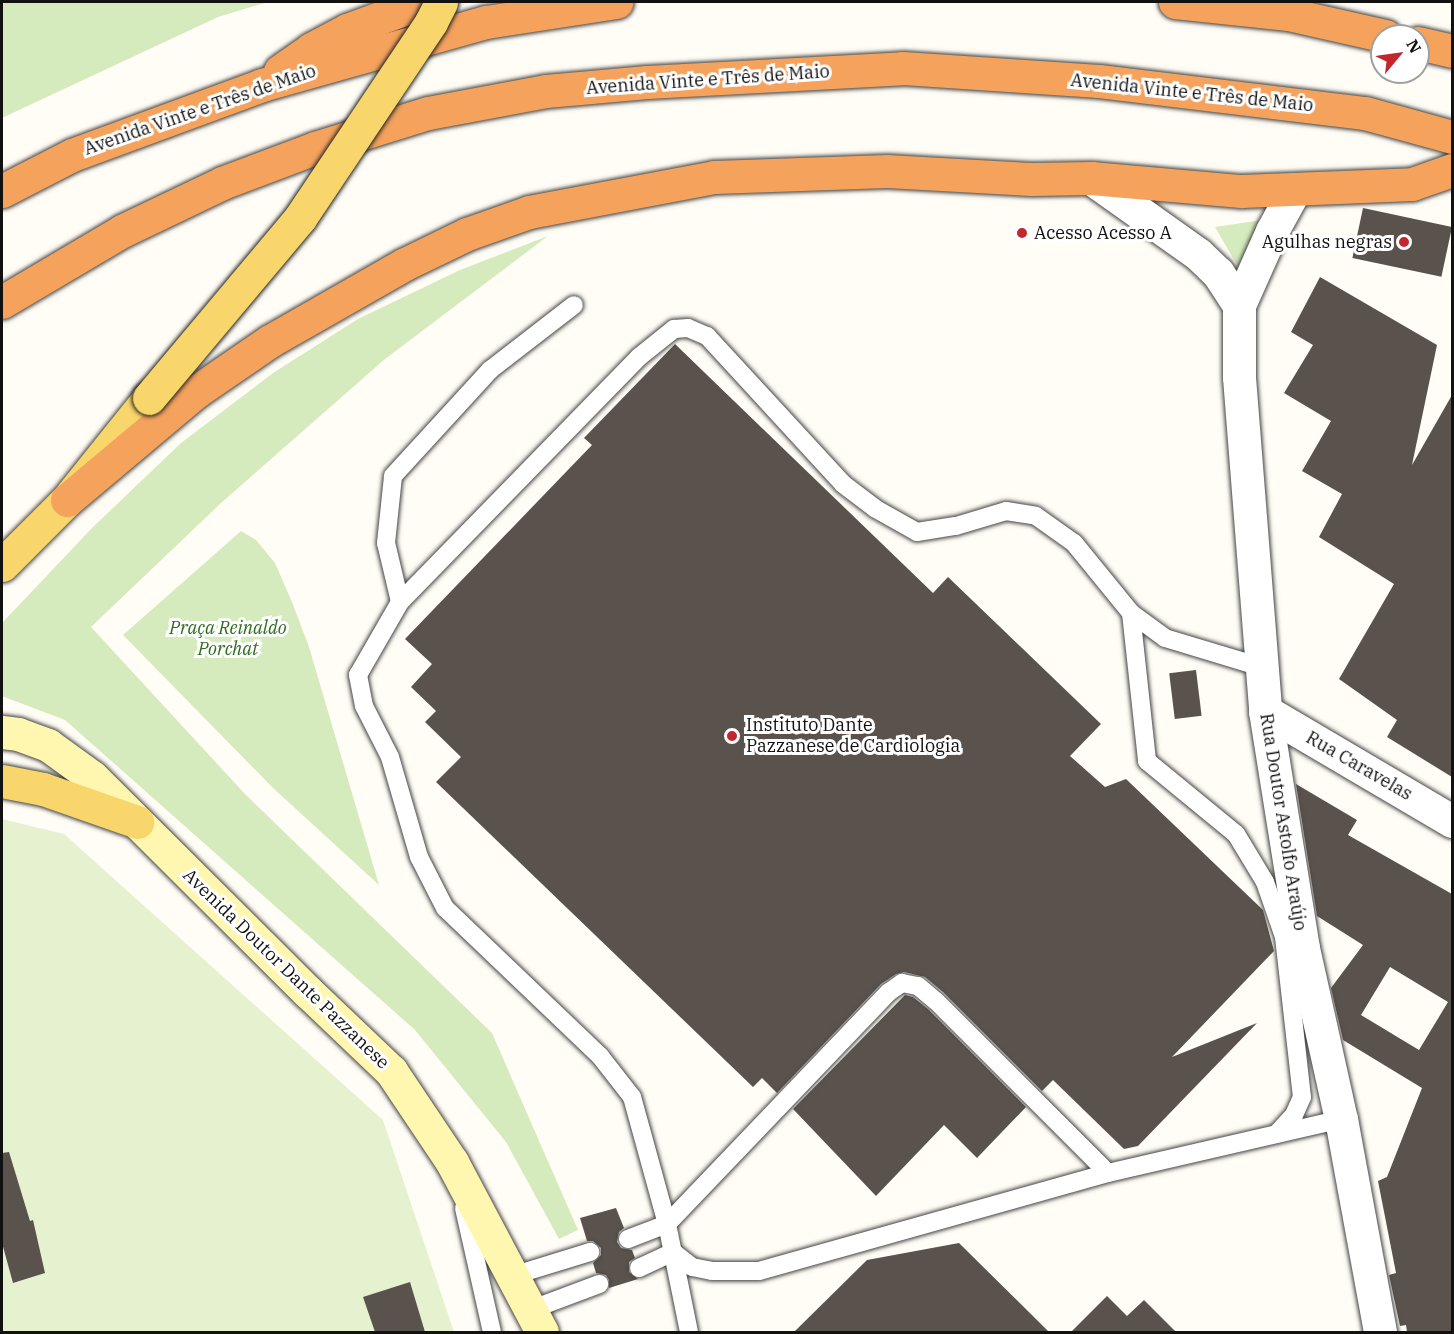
<!DOCTYPE html>
<html>
<head>
<meta charset="utf-8">
<style>
	body { margin:0 }
	#map { position:relative; width:1454px; height:1334px; overflow:hidden; background:#fffdf5; font-family:"IBM Plex Serif",serif }
	div>[style] { position:absolute }
	[style*='--x'] { left:calc(var(--x)*1px); top:calc(var(--y)*1px); width:calc(var(--w)*1px); rotate:calc(var(--a)*1deg) }
	.green>* { inset:0; background:#d5ebbd }
	.pitch>* { inset:0; background:#e6f2cf }
	.building>* { inset:0; background:#5a524d; transform-origin:0 0 }
	.roads { filter:drop-shadow(0 0 2px #444) drop-shadow(0 0 2px #444) }
	.lane>* { height:18px; margin:-9px; padding:0 9px; transform-origin:9px; border-radius:9px; background:#fff }
	.street>* { height:33px; margin:-16.5px; padding:0 16.5px; transform-origin:16.5px; border-radius:16.5px; background:#fff }
	.secondary>* { height:33px; margin:-16.5px; padding:0 16.5px; transform-origin:16.5px; border-radius:16.5px; background:#fff6b0 }
	.primary>* { height:33px; margin:-16.5px; padding:0 16.5px; transform-origin:16.5px; border-radius:16.5px; background:#f9d66b }
	.highway>* { height:33px; margin:-16.5px; padding:0 16.5px; transform-origin:16.5px; border-radius:16.5px; background:#f5a25d }
	.bridges { filter:drop-shadow(0 0 2px #222) drop-shadow(0 0 2px #222) }
	.primary-bridge>* { height:33px; margin:-16.5px; padding:0 16.5px; transform-origin:16.5px; border-radius:16.5px; background:#f9d66b }
	.dots>* { width:16px; height:16px; translate:-50% -50%; box-sizing:border-box; border:3px solid #fff; border-radius:50% }
	span { translate:-50% -50%; white-space:nowrap; text-align:center; line-height:1.15; -webkit-text-stroke:6px #fff; paint-order:stroke }
	.street-label { font-size:18px; color:#111 }
	.poi-label { font-size:18px; color:#111 }
	.left { translate:0 -50%; text-align:left }
	.right { translate:-100% -50%; text-align:right }
	.park-label { font-size:18px; color:#2f6b1f; font-style:italic }
	.frame { position:absolute; inset:0; border:3px solid #111; pointer-events:none }
	.north { position:absolute; left:1370px; top:24px; width:60px; height:60px; box-sizing:border-box; background:#fff; border:2px solid #a0a0a0; border-radius:50%; rotate:61deg; font-size:16px; font-weight:700; line-height:24px; text-align:center; color:#111 }
	.north::after { content:''; display:block; margin:auto; width:21px; height:27px; background:#c4262e; clip-path:polygon(50% 0,100% 100%,50% 72%,0 100%) }
</style>
</head>
<body>
<div id="map">
	<div class="green">
		<div style="clip-path:polygon(2px 2px,268px 2px,218px 17px,2px 118px)"></div>
		<div style="clip-path:polygon(1269px 219px,1240px 270px,1215px 227px)"></div>
		<div style="clip-path:polygon(548px 236px,385px 359px,220px 504px,91px 627px,245px 794px,492px 1033px,578px 1230px,559px 1239px,506px 1142px,415px 1030px,65px 720px,2px 696px,2px 623px,92px 528px,181px 443px,273px 373px,358px 319px,460px 270px)"></div>
		<div style="clip-path:polygon(241px 531px,256px 540px,275px 563px,292px 602px,309px 647px,379px 885px,273px 788px,123px 635px)"></div>
	</div>
	<div class="pitch">
		<div style="clip-path:polygon(2px 819px,64px 834px,383px 1120px,454px 1332px,2px 1332px)"></div>
	</div>
	<div class="building">
		<div style="left:1363px;top:208px;width:91px;height:51px;rotate:12deg"></div>
		<div style="clip-path:polygon(1320px 277px,1437px 345px,1412px 465px,1452px 395px,1452px 777px,1387px 737px,1397px 720px,1339px 679px,1394px 584px,1319px 537px,1342px 494px,1302px 471px,1331px 421px,1284px 393px,1313px 345px,1291px 332px)"></div>
		<div style="clip-path:polygon(675px 344px,933px 593px,948px 577px,1101px 724px,1070px 756px,1105px 787px,1126px 779px,1263px 910px,1274px 951px,1172px 1057px,1257px 1023px,1138px 1146px,1124px 1149px,1053px 1080px,1042px 1091px,943px 992px,925px 977px,904px 972px,896px 974px,881px 984px,777px 1093px,762px 1078px,753px 1087px,436px 782px,461px 757px,425px 722px,436px 711px,411px 687px,432px 664px,405px 639px,592px 445px,584px 438px)"></div>
		<div style="left:1196px;top:670px;width:46px;height:27px;rotate:83deg"></div>
		<div style="clip-path:polygon(evenodd,1296px 784px,1357px 820px,1348px 835px,1452px 894px,1452px 1332px,1407px 1332px,1406px 1325px,1400px 1326px,1389px 1275px,1396px 1273px,1378px 1181px,1387px 1177px,1422px 1088px,1343px 1040px,1331px 988px,1363px 945px,1317px 916px,1296px 784px,1390px 967px,1448px 1002px,1419px 1050px,1361px 1015px,1390px 967px)"></div>
		<div style="clip-path:polygon(905px 995px,913px 997px,928px 1009px,1026px 1107px,977px 1158px,944px 1125px,876px 1196px,793px 1109px)"></div>
		<div style="clip-path:polygon(9px 1152px,30px 1221px,33px 1220px,45px 1273px,13px 1283px,2px 1243px,2px 1153px)"></div>
		<div style="clip-path:polygon(616px 1208px,624px 1228px,619px 1232px,617px 1242px,621px 1248px,632px 1250px,635px 1258px,629px 1262px,629px 1272px,638px 1279px,609px 1288px,609px 1280px,606px 1275px,596px 1273px,593px 1263px,601px 1255px,601px 1248px,593px 1241px,587px 1241px,580px 1218px)"></div>
		<div style="clip-path:polygon(959px 1243px,1049px 1332px,794px 1332px,867px 1260px)"></div>
		<div style="clip-path:polygon(410px 1282px,425px 1332px,375px 1332px,363px 1297px)"></div>
		<div style="clip-path:polygon(1107px 1296px,1127px 1316px,1144px 1300px,1176px 1332px,1071px 1332px)"></div>
	</div>
	<div class="roads">
		<div class="lane">
			<div style="--x:400;--y:602;--w:61;--a:-103.3"></div>
			<div style="--x:386;--y:543;--w:67;--a:-84"></div>
			<div style="--x:393;--y:476;--w:144;--a:-47.5"></div>
			<div style="--x:490;--y:370;--w:106;--a:-37.7"></div>
			<div style="--x:1131;--y:613;--w:42;--a:36.3"></div>
			<div style="--x:1165;--y:638;--w:100;--a:16.8"></div>
			<div style="--x:464;--y:1208;--w:127;--a:77.3"></div>
			<div style="--x:628;--y:1239;--w:42;--a:-21"></div>
			<div style="--x:667;--y:1224;--w:321;--a:-46.3"></div>
			<div style="--x:889;--y:992;--w:16;--a:-35"></div>
			<div style="--x:902;--y:983;--w:16;--a:11"></div>
			<div style="--x:918;--y:986;--w:23;--a:40"></div>
			<div style="--x:936;--y:1001;--w:243;--a:45"></div>
			<div style="--x:639;--y:1268;--w:38;--a:-25"></div>
			<div style="--x:673;--y:1252;--w:24;--a:38"></div>
			<div style="--x:692;--y:1267;--w:20;--a:11"></div>
			<div style="--x:712;--y:1271;--w:47;--a:0"></div>
			<div style="--x:759;--y:1271;--w:362;--a:-15.7"></div>
			<div style="--x:1108;--y:1173;--w:239;--a:-13"></div>
			<div style="--x:512;--y:1276;--w:82;--a:-17.1"></div>
			<div style="--x:530;--y:1310;--w:74;--a:-20.6"></div>
			<div style="--x:689;--y:1332;--w:110;--a:-101.5"></div>
			<div style="--x:667;--y:1224;--w:132;--a:-105.4"></div>
			<div style="--x:632;--y:1097;--w:52;--a:-128"></div>
			<div style="--x:600;--y:1056;--w:214;--a:-136.3"></div>
			<div style="--x:445;--y:908;--w:57;--a:-117"></div>
			<div style="--x:419;--y:857;--w:104;--a:-106.2"></div>
			<div style="--x:390;--y:757;--w:57;--a:-117"></div>
			<div style="--x:364;--y:706;--w:32;--a:-101"></div>
			<div style="--x:358;--y:675;--w:84;--a:-60.1"></div>
			<div style="--x:400;--y:602;--w:342;--a:-45.7"></div>
			<div style="--x:639;--y:357;--w:45;--a:-38.7"></div>
			<div style="--x:674;--y:329;--w:14;--a:-4"></div>
			<div style="--x:688;--y:328;--w:21;--a:23"></div>
			<div style="--x:707;--y:336;--w:201;--a:47.4"></div>
			<div style="--x:843;--y:484;--w:41;--a:37.1"></div>
			<div style="--x:876;--y:509;--w:47;--a:29.3"></div>
			<div style="--x:917;--y:532;--w:39;--a:-9"></div>
			<div style="--x:956;--y:526;--w:52;--a:-16.7"></div>
			<div style="--x:1006;--y:511;--w:30;--a:9"></div>
			<div style="--x:1036;--y:516;--w:47;--a:35.4"></div>
			<div style="--x:1074;--y:543;--w:90;--a:50.8"></div>
			<div style="--x:1131;--y:613;--w:149;--a:83.8"></div>
			<div style="--x:1147;--y:761;--w:115;--a:39.4"></div>
			<div style="--x:1236;--y:834;--w:56;--a:58.9"></div>
			<div style="--x:1265;--y:882;--w:58;--a:70.9"></div>
			<div style="--x:1284;--y:937;--w:161;--a:83.6"></div>
			<div style="--x:1302;--y:1097;--w:20;--a:114"></div>
			<div style="--x:1294;--y:1115;--w:26;--a:133"></div>
		</div>
		<div class="street">
			<div style="--x:1091;--y:178;--w:131;--a:35.4"></div>
			<div style="--x:1198;--y:254;--w:28;--a:44"></div>
			<div style="--x:1218;--y:273;--w:38;--a:57"></div>
			<div style="--x:1295;--y:189;--w:48;--a:118.7"></div>
			<div style="--x:1272;--y:231;--w:81;--a:114"></div>
			<div style="--x:1239;--y:305;--w:72;--a:90"></div>
			<div style="--x:1239;--y:377;--w:335;--a:85.5"></div>
			<div style="--x:1265;--y:711;--w:240;--a:80.9"></div>
			<div style="--x:1303;--y:948;--w:175;--a:77.5"></div>
			<div style="--x:1341;--y:1119;--w:217;--a:79.6"></div>
			<div style="--x:1265;--y:711;--w:217;--a:30.5"></div>
		</div>
		<div class="secondary">
			<div style="--x:2;--y:732;--w:16;--a:7"></div>
			<div style="--x:18;--y:734;--w:32;--a:20"></div>
			<div style="--x:48;--y:745;--w:54;--a:36"></div>
			<div style="--x:92;--y:777;--w:305;--a:44.9"></div>
			<div style="--x:308;--y:992;--w:115;--a:43.6"></div>
			<div style="--x:391;--y:1071;--w:110;--a:56.2"></div>
			<div style="--x:452;--y:1162;--w:192;--a:62.1"></div>
		</div>
		<div class="primary">
			<div style="--x:2;--y:565;--w:92;--a:-45"></div>
			<div style="--x:67;--y:500;--w:131;--a:-51.2"></div>
			<div style="--x:2;--y:781;--w:42;--a:11"></div>
			<div style="--x:43;--y:789;--w:100;--a:19.3"></div>
		</div>
		<div class="highway">
			<div style="--x:1175;--y:2;--w:114;--a:6.1"></div>
			<div style="--x:1288;--y:14;--w:100;--a:12.7"></div>
			<div style="--x:1418;--y:43;--w:35;--a:13"></div>
			<div style="--x:280;--y:71;--w:38;--a:-35"></div>
			<div style="--x:311;--y:49;--w:41;--a:-27.8"></div>
			<div style="--x:347;--y:30;--w:81;--a:-20.2"></div>
			<div style="--x:2;--y:191;--w:79;--a:-27.2"></div>
			<div style="--x:72;--y:155;--w:202;--a:-20.2"></div>
			<div style="--x:262;--y:85;--w:233;--a:-15.7"></div>
			<div style="--x:486;--y:22;--w:132;--a:-8.7"></div>
			<div style="--x:2;--y:302;--w:139;--a:-30.6"></div>
			<div style="--x:122;--y:231;--w:111;--a:-25.6"></div>
			<div style="--x:222;--y:183;--w:99;--a:-20.6"></div>
			<div style="--x:315;--y:148;--w:118;--a:-17.2"></div>
			<div style="--x:428;--y:113;--w:120;--a:-10.6"></div>
			<div style="--x:546;--y:91;--w:101;--a:-5.1"></div>
			<div style="--x:647;--y:82;--w:256;--a:-3.1"></div>
			<div style="--x:903;--y:68;--w:196;--a:3.8"></div>
			<div style="--x:1099;--y:81;--w:268;--a:6.9"></div>
			<div style="--x:1365;--y:113;--w:90;--a:15.4"></div>
			<div style="--x:67;--y:500;--w:170;--a:-40"></div>
			<div style="--x:197;--y:391;--w:88;--a:-34.4"></div>
			<div style="--x:270;--y:341;--w:155;--a:-29.7"></div>
			<div style="--x:405;--y:264;--w:69;--a:-25.8"></div>
			<div style="--x:467;--y:234;--w:66;--a:-19.5"></div>
			<div style="--x:529;--y:212;--w:188;--a:-10.7"></div>
			<div style="--x:714;--y:177;--w:173;--a:-2"></div>
			<div style="--x:887;--y:171;--w:145;--a:3.2"></div>
			<div style="--x:1032;--y:179;--w:59;--a:-1"></div>
			<div style="--x:1091;--y:178;--w:151;--a:5"></div>
			<div style="--x:1241;--y:191;--w:171;--a:-2.3"></div>
			<div style="--x:1412;--y:184;--w:42;--a:-19.3"></div>
		</div>
	</div>
	<div class="bridges">
		<div class="primary-bridge">
			<div style="--x:149;--y:398;--w:235;--a:-50"></div>
			<div style="--x:300;--y:218;--w:236;--a:-56.2"></div>
			<div style="--x:431;--y:22;--w:22;--a:-63"></div>
		</div>
	</div>
	<div class="dots">
		<div style="left:1022px;top:233px;background:#c4262e"></div>
		<div style="left:1404px;top:242px;background:#c4262e"></div>
		<div style="left:732px;top:736px;background:#c4262e"></div>
	</div>
	<div class="street-label">
		<span style="left:708px;top:80px;rotate:-4deg">Avenida Vinte e Três de Maio</span>
		<span style="left:1192px;top:93px;rotate:6deg">Avenida Vinte e Três de Maio</span>
		<span style="left:200px;top:110px;rotate:-19deg">Avenida Vinte e Três de Maio</span>
		<span style="left:1359px;top:766px;rotate:30deg">Rua Caravelas</span>
		<span style="left:1283px;top:822px;rotate:81deg">Rua Doutor Astolfo Araújo</span>
		<span style="left:286px;top:969px;rotate:44deg">Avenida Doutor Dante Pazzanese</span>
	</div>
	<div class="poi-label">
		<span class="left" style="left:1034px;top:233px">Acesso Acesso A</span>
		<span class="right" style="left:1392px;top:242px">Agulhas negras</span>
		<span class="left" style="left:746px;top:736px">Instituto Dante<br>Pazzanese de Cardiologia</span>
	</div>
	<div class="park-label">
		<span style="left:228px;top:639px">Praça Reinaldo<br>Porchat</span>
	</div>
	<div class="frame"></div>
	<div class="north">N</div>
</div>
</body>
</html>
